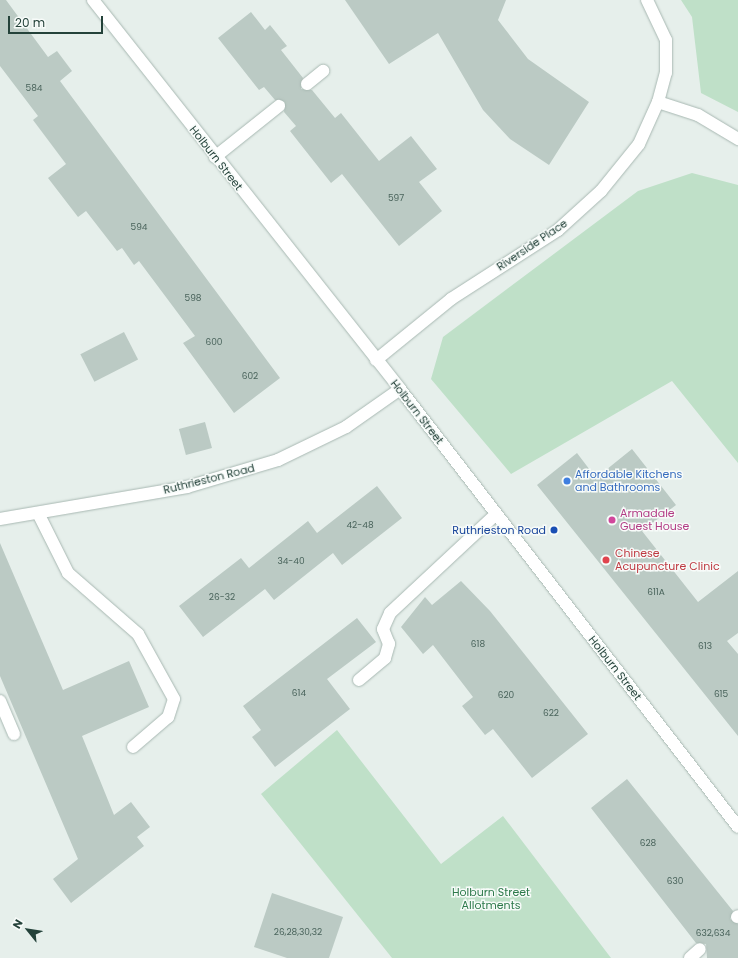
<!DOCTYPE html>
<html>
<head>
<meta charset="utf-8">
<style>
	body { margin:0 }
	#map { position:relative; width:738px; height:958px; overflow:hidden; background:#e6efeb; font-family:Poppins,sans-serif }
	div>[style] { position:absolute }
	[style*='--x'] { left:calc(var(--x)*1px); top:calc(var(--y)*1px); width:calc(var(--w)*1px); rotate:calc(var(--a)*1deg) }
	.green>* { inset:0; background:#bfe0c8 }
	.building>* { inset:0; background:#bbcac4; transform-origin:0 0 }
	.roads { filter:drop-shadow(0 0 1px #a8b8b2) drop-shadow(0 0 1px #a8b8b2) }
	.lane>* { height:12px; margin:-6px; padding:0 6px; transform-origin:6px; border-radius:6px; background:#fff }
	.street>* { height:12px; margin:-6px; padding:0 6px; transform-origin:6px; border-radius:6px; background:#fff }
	.secondary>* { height:12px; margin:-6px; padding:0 6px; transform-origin:6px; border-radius:6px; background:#fff }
	.dots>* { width:11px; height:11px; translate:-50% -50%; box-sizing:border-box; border:2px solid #f7fbf9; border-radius:50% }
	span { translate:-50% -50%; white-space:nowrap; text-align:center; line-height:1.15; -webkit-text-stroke:3px #f7fbf9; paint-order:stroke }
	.number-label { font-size:9px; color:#4a645c }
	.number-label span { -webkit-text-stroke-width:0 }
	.street-label { font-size:11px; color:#24423a }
	.shop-label { font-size:11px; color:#366cbe }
	.left { translate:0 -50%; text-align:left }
	.hotel-label { font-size:11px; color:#b23c85 }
	.transit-label { font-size:11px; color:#164399 }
	.right { translate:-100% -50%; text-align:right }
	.health-label { font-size:11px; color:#be3a42 }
	.park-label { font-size:11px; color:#2d7a4b }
	.north { position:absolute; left:8px; top:910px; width:40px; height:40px; -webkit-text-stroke:3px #f7fbf9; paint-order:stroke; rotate:300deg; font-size:11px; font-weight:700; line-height:16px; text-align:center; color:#24423a }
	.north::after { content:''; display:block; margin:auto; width:14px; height:18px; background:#24423a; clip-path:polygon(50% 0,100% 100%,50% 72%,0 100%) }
	.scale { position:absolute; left:8px; top:16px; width:95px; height:18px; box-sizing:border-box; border:2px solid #24423a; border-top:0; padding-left:5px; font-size:12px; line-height:14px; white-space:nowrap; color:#24423a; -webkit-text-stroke:3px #f7fbf9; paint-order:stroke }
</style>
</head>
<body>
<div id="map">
	<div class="green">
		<div style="clip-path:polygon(681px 0,738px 0,738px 112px,701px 93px,692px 17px)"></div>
		<div style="clip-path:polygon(692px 173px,738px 185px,738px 463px,672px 381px,511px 474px,431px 379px,443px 337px,638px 191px)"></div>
		<div style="clip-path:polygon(337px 730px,441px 864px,503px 816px,611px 958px,392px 958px,261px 794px)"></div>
	</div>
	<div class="building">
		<div style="clip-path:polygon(0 0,6px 0,48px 57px,57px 51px,72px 71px,60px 81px,280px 378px,234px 413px,183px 343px,195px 336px,139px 261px,134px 265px,122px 248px,117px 251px,86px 211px,78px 217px,48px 178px,66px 164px,33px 120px,38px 116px,0 66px)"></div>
		<div style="clip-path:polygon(345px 0,506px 0,498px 20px,528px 59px,589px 102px,549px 165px,510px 139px,483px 110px,438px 33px,389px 64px)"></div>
		<div style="clip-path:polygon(251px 12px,265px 30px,270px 25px,287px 46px,281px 50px,303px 78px,301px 89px,312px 90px,335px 118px,341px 113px,379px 161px,411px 136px,437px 169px,419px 182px,442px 211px,399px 246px,342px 174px,331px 183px,290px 131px,296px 126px,284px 112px,285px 102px,275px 100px,264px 87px,259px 90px,218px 38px)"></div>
		<div style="left:124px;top:332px;width:31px;height:49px;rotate:63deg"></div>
		<div style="left:205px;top:422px;width:27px;height:27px;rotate:75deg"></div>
		<div style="clip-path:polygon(632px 449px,676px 505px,642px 531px,698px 602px,738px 571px,738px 633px,727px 641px,738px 654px,738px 736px,537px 485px,577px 453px,596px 478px)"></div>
		<div style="clip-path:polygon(377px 486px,402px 518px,342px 565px,333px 553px,274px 600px,265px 589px,203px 637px,179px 606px,241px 558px,249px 568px,308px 521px,317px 533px)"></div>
		<div style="clip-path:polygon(0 543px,63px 690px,129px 661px,149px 707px,82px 736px,114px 815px,131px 802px,150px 827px,137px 837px,144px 846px,71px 903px,53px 879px,78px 859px,0 676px)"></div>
		<div style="clip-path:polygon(461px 581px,490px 611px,588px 734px,532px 778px,493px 729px,485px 735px,462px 706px,473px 697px,433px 645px,423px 654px,401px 627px,425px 597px,432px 605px)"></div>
		<div style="clip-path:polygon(357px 618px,376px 642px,327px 679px,350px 709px,275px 767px,252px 737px,261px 730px,243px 706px)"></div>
		<div style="clip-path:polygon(627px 779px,733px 911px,730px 919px,738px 924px,738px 958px,707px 958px,706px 944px,696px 943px,591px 808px)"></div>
		<div style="clip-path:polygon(272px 893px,343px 917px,329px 958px,287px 958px,254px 947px)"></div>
	</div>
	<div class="roads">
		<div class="lane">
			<div style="--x:307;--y:84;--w:21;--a:-39"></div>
			<div style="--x:215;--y:157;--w:82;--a:-38.6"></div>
			<div style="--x:38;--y:513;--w:67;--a:63.4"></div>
			<div style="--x:68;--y:573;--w:93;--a:41.1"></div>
			<div style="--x:138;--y:634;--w:74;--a:61"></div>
			<div style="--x:174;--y:699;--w:19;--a:108"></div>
			<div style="--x:168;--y:717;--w:46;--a:139.4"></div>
			<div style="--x:359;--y:680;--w:34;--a:-40"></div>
			<div style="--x:385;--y:658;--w:15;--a:-74"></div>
			<div style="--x:389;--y:644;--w:16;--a:-112"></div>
			<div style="--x:383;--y:629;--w:17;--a:-66"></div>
			<div style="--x:390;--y:613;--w:145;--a:-43"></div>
			<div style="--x:0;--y:701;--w:36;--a:67"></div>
			<div style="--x:737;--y:917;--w:1;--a:-45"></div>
			<div style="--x:690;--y:958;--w:13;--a:-42"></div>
		</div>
		<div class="street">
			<div style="--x:658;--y:102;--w:42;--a:18"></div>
			<div style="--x:698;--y:115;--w:47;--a:31"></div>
			<div style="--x:0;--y:519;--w:190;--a:-9.7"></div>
			<div style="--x:187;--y:487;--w:95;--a:-16.5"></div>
			<div style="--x:278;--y:460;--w:76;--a:-25.9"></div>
			<div style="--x:346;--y:427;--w:66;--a:-35.1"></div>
		</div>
		<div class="secondary">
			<div style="--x:93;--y:0;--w:496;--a:51.7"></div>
			<div style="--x:400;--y:389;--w:553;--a:52.34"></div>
			<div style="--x:376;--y:360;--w:97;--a:-39.1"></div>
			<div style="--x:451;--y:299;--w:127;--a:-32.8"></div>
			<div style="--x:558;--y:230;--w:58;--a:-42.2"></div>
			<div style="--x:601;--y:191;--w:60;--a:-51"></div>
			<div style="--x:639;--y:144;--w:46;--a:-65.7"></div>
			<div style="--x:658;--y:102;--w:30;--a:-75"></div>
			<div style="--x:666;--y:73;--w:33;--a:-90"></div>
			<div style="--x:666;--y:40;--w:44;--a:-115.4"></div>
		</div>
	</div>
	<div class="dots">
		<div style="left:567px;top:481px;background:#3f7fe0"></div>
		<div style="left:612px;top:520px;background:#d1479c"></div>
		<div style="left:554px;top:530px;background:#1a4fb4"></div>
		<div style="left:606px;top:560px;background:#e0444e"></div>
	</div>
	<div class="number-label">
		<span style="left:34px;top:88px">584</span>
		<span style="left:396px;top:198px">597</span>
		<span style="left:139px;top:227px">594</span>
		<span style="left:193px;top:298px">598</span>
		<span style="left:214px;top:342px">600</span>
		<span style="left:250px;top:376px">602</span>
		<span style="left:360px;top:525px">42-48</span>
		<span style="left:291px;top:561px">34-40</span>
		<span style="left:656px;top:592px">611A</span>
		<span style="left:222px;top:597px">26-32</span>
		<span style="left:478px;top:644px">618</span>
		<span style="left:705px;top:646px">613</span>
		<span style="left:299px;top:693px">614</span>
		<span style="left:721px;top:694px">615</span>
		<span style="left:506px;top:695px">620</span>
		<span style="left:551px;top:713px">622</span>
		<span style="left:648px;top:843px">628</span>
		<span style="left:675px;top:881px">630</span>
		<span style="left:298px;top:932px">26,28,30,32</span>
		<span style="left:713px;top:933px">632,634</span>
	</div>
	<div class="street-label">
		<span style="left:216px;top:158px;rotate:52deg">Holburn Street</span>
		<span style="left:532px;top:245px;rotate:-34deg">Riverside Place</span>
		<span style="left:417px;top:412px;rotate:52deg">Holburn Street</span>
		<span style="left:209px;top:479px;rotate:-14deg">Ruthrieston Road</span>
		<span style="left:615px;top:668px;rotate:52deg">Holburn Street</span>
	</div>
	<div class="shop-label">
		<span class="left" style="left:575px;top:481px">Affordable Kitchens<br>and Bathrooms</span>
	</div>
	<div class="hotel-label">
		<span class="left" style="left:620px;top:520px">Armadale<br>Guest House</span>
	</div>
	<div class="transit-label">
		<span class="right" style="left:546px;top:530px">Ruthrieston Road</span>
	</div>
	<div class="health-label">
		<span class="left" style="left:615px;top:560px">Chinese<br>Acupuncture Clinic</span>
	</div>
	<div class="park-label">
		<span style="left:491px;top:899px">Holburn Street<br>Allotments</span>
	</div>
	<div class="north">N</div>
	<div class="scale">20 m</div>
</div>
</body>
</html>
